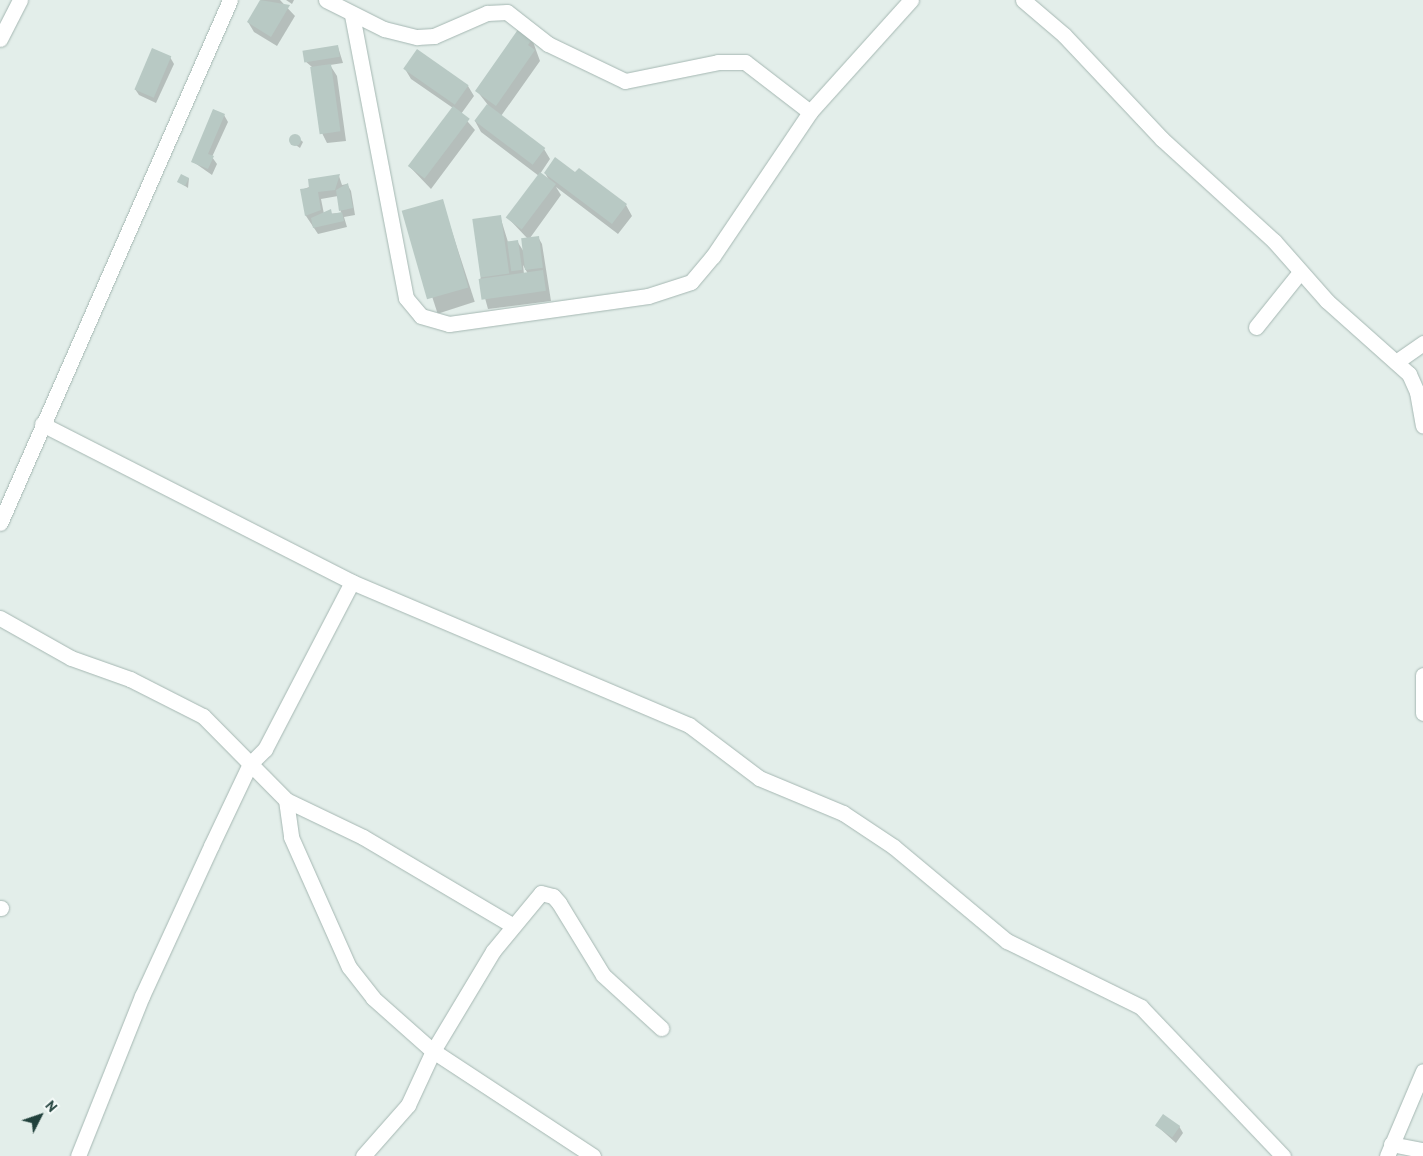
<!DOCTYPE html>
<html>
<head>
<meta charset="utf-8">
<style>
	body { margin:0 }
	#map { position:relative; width:1423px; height:1156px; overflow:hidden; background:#e3eeea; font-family:"PT Sans",sans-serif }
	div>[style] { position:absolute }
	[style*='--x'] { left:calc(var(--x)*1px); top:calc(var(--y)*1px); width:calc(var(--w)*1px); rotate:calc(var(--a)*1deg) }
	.shadow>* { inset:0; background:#0003; transform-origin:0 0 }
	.building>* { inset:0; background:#b8c9c4; transform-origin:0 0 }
	.round { border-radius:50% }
	.roads { filter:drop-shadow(0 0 1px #a5b7b2) drop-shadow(0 0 1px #a5b7b2) }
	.minor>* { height:15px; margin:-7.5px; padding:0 7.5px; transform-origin:7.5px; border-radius:7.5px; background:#fff }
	span { translate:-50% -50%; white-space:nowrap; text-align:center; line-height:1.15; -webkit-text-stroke:4px #f4faf8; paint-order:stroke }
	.north { position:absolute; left:15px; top:1091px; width:50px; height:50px; -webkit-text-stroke:4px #f4faf8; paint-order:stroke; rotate:49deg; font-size:14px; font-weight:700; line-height:20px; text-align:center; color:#21413c }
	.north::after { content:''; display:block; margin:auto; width:18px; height:22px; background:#21413c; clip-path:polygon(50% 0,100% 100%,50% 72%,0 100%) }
</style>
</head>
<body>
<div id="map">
	<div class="shadow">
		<div style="clip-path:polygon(261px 0,280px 0,295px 16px,277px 46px,254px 32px,248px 22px)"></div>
		<div style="clip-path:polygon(286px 0,294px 0,292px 4px)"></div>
		<div style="clip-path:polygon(evenodd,532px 39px,540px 61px,501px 116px,544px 149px,550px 159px,540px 174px,550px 182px,545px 173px,575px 174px,626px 205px,632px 216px,618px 234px,556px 187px,561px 195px,530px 238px,538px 237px,542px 244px,551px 301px,488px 309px,480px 280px,500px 216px,508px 242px,517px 241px,524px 252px,527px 238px,508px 218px,539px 176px,481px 132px,475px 121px,488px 105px,477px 91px,532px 39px,523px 265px,528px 274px,524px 274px,523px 265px)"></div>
		<div style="clip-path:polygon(338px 47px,343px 63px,330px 65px,337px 76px,346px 141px,327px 143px,322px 133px,312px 67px,305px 61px)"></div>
		<div style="clip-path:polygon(170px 57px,174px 64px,156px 103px,139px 95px,135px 89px)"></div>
		<div style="clip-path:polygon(405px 69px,468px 86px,474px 96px,461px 114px,475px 130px,431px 189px,409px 166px,453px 108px,411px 79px)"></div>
		<div style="clip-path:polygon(224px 115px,228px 122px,212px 157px,217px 164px,212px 175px,192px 161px)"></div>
		<div style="clip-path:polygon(295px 135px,303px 142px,300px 148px,290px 141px)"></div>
		<div style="clip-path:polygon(evenodd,339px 176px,342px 185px,347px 184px,351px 191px,355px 215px,344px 217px,347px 227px,318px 234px,306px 216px,301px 190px,339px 176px,338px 196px,341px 213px,324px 214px,321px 199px,338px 196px)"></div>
		<div style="clip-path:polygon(189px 178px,188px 188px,179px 182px)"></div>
		<div style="left:442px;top:201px;width:106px;height:39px;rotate:72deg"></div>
		<div style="clip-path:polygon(1157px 1126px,1179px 1126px,1183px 1133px,1176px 1143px)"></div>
	</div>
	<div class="building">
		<div style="clip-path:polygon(260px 0,290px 5px,271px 37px,247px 22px)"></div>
		<div style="clip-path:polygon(519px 28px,533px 38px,528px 45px,535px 50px,496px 106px,475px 91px)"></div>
		<div style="left:338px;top:45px;width:12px;height:36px;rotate:81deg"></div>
		<div style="left:152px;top:48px;width:21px;height:45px;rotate:23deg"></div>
		<div style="left:417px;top:49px;width:63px;height:24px;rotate:35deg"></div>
		<div style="left:331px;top:64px;width:68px;height:21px;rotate:82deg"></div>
		<div style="left:487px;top:104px;width:73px;height:21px;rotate:37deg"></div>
		<div style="left:453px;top:106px;width:21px;height:75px;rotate:37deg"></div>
		<div style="clip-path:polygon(213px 109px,225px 114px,208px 154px,214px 156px,208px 169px,191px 162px)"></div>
		<div class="round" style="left:289px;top:134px;width:12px;height:12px"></div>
		<div style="clip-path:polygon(555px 157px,575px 172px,579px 168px,627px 204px,612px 224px,544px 173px)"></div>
		<div style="left:540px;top:172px;width:20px;height:57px;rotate:37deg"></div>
		<div style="left:181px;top:174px;width:9px;height:9px;rotate:27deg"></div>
		<div style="clip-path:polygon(340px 174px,335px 190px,318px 192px,321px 210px,305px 216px,300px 189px,309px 188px,308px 179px)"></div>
		<div style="clip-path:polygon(348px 183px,353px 208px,339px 211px,336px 190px)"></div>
		<div style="left:443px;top:199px;width:92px;height:43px;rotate:74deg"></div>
		<div style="clip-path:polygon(331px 209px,332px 214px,342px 212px,344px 221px,313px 228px,311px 218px)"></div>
		<div style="left:501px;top:215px;width:59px;height:29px;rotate:82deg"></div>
		<div style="left:539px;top:236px;width:32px;height:18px;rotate:83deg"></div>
		<div style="left:518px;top:240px;width:30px;height:11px;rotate:82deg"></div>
		<div style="left:543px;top:270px;width:21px;height:65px;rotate:82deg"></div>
		<div style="left:1163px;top:1114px;width:21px;height:14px;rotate:35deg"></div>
	</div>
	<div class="roads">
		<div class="minor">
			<div style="--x:326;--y:0;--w:65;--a:26.6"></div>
			<div style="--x:384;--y:29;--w:34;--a:14"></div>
			<div style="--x:417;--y:37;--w:17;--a:-3"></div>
			<div style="--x:434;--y:36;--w:58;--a:-23.5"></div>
			<div style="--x:487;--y:13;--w:20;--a:-3"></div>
			<div style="--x:507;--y:12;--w:52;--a:38"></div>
			<div style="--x:548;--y:44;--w:85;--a:25.7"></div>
			<div style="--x:625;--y:81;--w:95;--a:-11.5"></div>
			<div style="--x:718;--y:62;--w:27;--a:0"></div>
			<div style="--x:745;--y:62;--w:82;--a:37.6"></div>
			<div style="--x:1023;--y:0;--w:54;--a:40.5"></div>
			<div style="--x:1064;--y:35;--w:143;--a:46.7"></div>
			<div style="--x:1162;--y:139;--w:151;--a:42.3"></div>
			<div style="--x:1274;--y:241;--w:80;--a:48.5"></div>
			<div style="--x:1327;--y:301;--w:110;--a:41.7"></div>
			<div style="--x:1409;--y:374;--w:20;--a:66"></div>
			<div style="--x:1417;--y:392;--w:34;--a:80"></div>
			<div style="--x:352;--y:15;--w:288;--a:79.2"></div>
			<div style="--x:406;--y:298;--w:23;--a:50"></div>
			<div style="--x:421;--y:316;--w:29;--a:16"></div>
			<div style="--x:449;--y:324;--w:201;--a:-8"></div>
			<div style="--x:648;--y:296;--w:45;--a:-18"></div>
			<div style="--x:691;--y:282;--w:34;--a:-50"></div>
			<div style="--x:713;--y:256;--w:174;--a:-56"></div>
			<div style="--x:810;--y:112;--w:151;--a:-48"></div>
			<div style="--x:0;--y:39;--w:44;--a:-62.9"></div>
			<div style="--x:1256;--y:327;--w:70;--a:-51.3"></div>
			<div style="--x:1396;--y:362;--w:33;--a:-35"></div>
			<div style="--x:42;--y:424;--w:348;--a:27"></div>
			<div style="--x:352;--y:582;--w:366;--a:23"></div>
			<div style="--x:689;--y:725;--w:88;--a:37.1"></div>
			<div style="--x:759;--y:778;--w:91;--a:22.6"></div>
			<div style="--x:843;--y:813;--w:61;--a:33.7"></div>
			<div style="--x:894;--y:847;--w:147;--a:39.8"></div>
			<div style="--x:1007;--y:941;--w:149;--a:26.2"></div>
			<div style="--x:1141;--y:1007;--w:206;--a:46.4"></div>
			<div style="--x:0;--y:523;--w:571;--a:-66.26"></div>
			<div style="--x:0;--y:618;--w:81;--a:29.4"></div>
			<div style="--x:71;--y:658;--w:63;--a:19.6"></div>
			<div style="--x:130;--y:679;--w:82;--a:26.9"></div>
			<div style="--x:203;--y:716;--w:118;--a:45.3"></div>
			<div style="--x:286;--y:800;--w:37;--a:82"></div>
			<div style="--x:291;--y:837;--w:142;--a:66"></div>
			<div style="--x:349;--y:967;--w:39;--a:52"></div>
			<div style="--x:373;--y:998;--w:80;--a:41.5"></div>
			<div style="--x:433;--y:1051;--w:60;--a:114.8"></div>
			<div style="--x:408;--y:1105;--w:68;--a:131.4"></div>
			<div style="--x:1423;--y:675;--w:38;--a:90"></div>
			<div style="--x:286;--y:800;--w:85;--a:25.7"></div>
			<div style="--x:363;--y:837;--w:173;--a:30.6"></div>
			<div style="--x:0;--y:908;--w:1;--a:0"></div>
			<div style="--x:1391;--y:1144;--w:33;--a:11"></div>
			<div style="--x:78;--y:1156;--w:172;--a:-68.2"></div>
			<div style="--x:142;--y:996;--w:165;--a:-65.3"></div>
			<div style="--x:211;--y:846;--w:91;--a:-64.6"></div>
			<div style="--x:250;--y:764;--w:21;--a:-45"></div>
			<div style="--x:265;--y:749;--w:188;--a:-62.5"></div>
			<div style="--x:593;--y:1156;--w:191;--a:-146.7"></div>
			<div style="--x:433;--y:1051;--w:117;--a:-59"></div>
			<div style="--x:493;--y:951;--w:75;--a:-50.4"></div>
			<div style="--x:541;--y:893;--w:12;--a:14"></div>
			<div style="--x:553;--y:896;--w:9;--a:49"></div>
			<div style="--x:559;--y:903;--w:84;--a:58.6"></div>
			<div style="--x:603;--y:975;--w:79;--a:42.4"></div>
			<div style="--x:1387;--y:1156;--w:92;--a:-67"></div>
		</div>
	</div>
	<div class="north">N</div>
</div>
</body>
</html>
